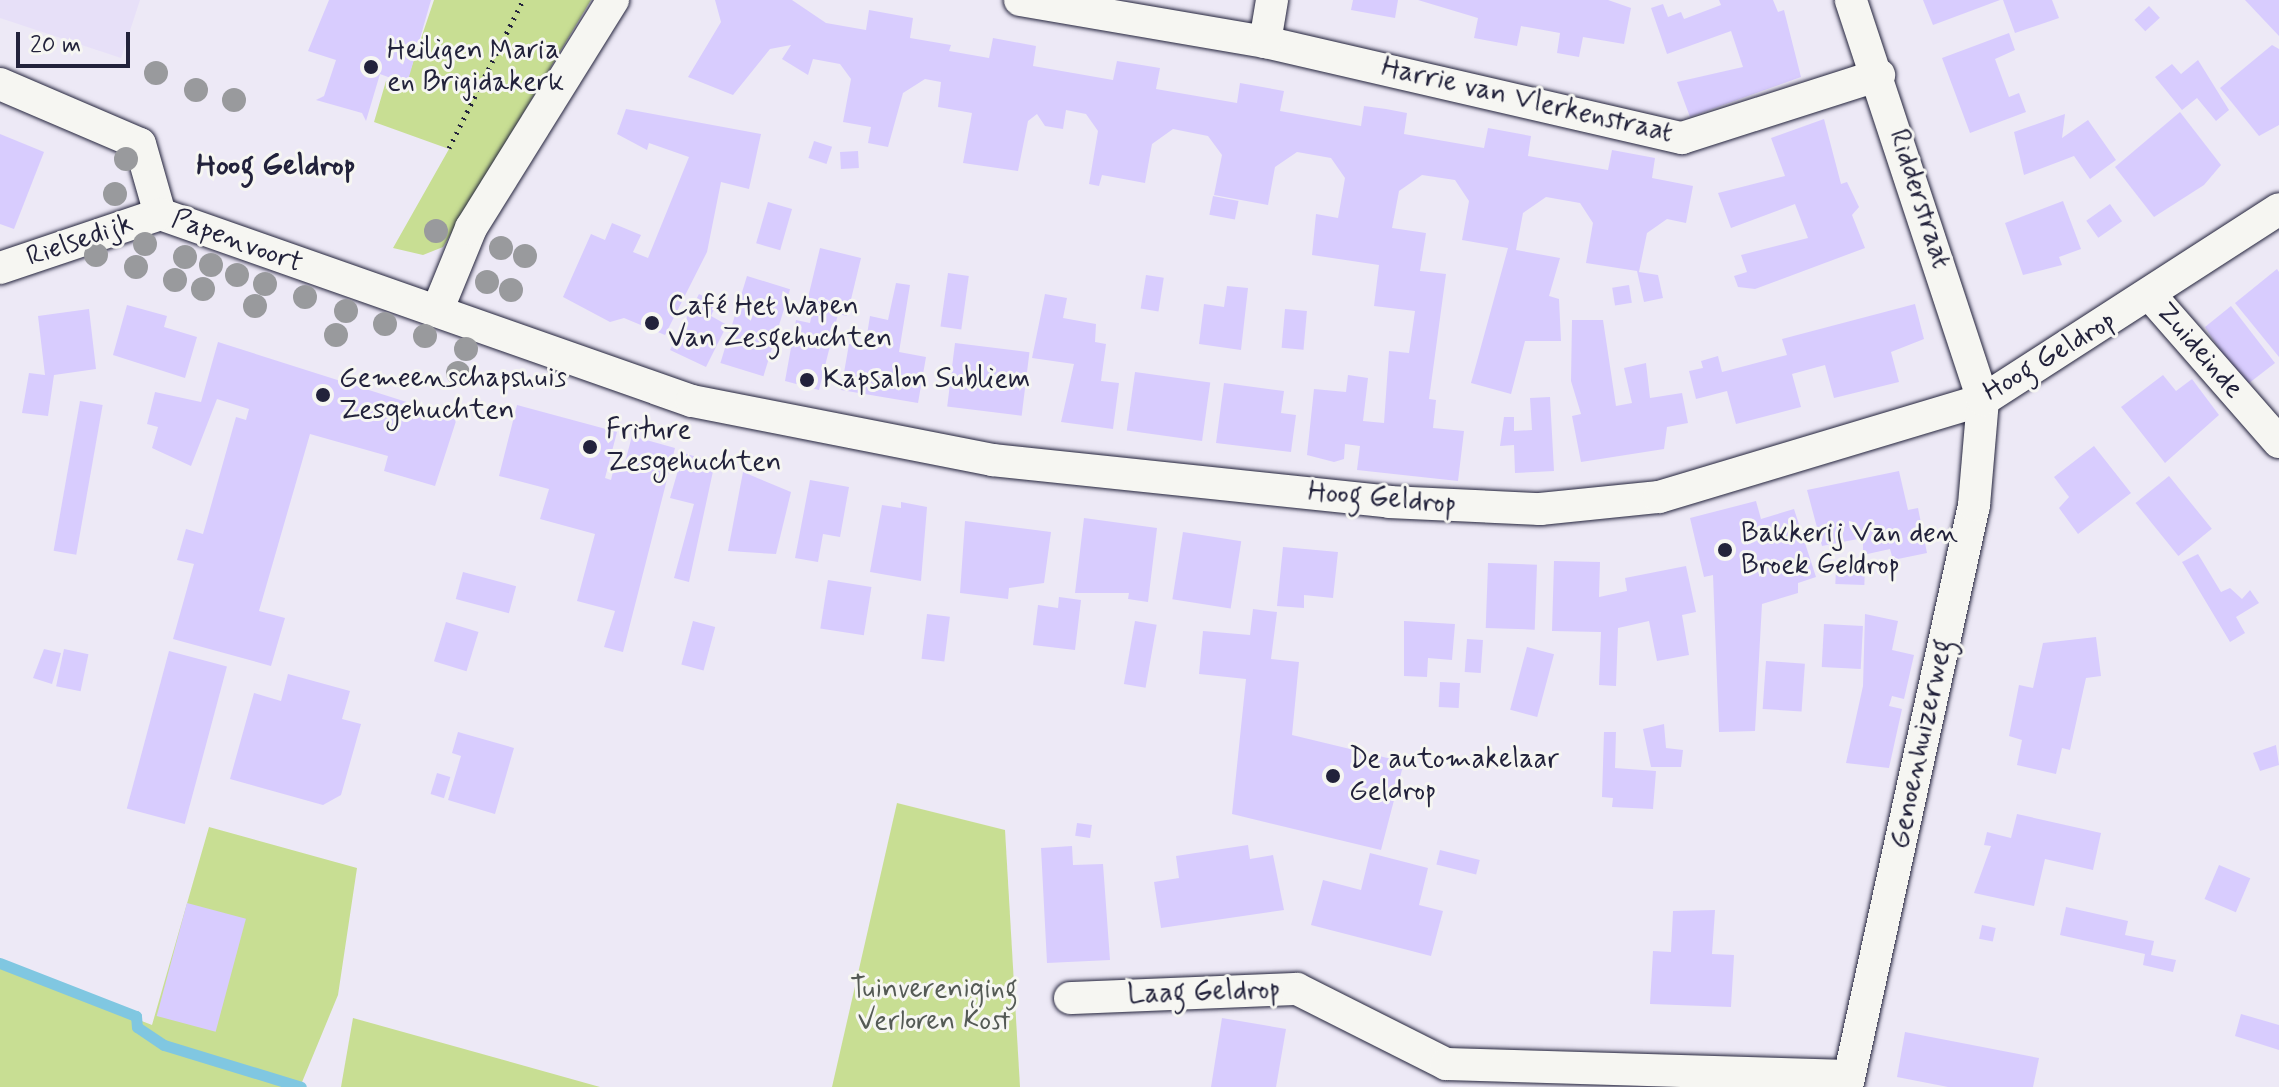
<!DOCTYPE html>
<html>
<head>
<meta charset="utf-8">
<style>
	body { margin:0 }
	#map { position:relative; width:2279px; height:1087px; overflow:hidden; background:#ede9f6; font-family:Mynerve,sans-serif }
	div>[style] { position:absolute }
	[style*='--x'] { left:calc(var(--x)*1px); top:calc(var(--y)*1px); width:calc(var(--w)*1px); rotate:calc(var(--a)*1deg) }
	.built>* { inset:0; background:#e7e0f8 }
	.green>* { inset:0; background:#c8de93 }
	.stream>* { height:11px; margin:-5.5px; padding:0 5.5px; transform-origin:5.5px; border-radius:5.5px; background:#80c7e1 }
	.building>* { inset:0; background:#d8ccfe; transform-origin:0 0 }
	.path>* { height:5px; margin-top:-2.5px; transform-origin:0; background:repeating-linear-gradient(90deg,#22223b 0 2px,transparent 0 8px) }
	.roads { filter:drop-shadow(0 0 2px #22223b) drop-shadow(0 0 2px #22223b) }
	.street>* { height:32px; margin:-16px; padding:0 16px; transform-origin:16px; border-radius:16px; background:#f6f6f2 }
	.trees>* { width:24px; height:24px; margin:-12px; border-radius:50%; background:#999a9d }
	.dots>* { width:22px; height:22px; translate:-50% -50%; box-sizing:border-box; border:4px solid #f6f6f2; border-radius:50% }
	span { translate:-50% -50%; white-space:nowrap; text-align:center; line-height:1.15; -webkit-text-stroke:6px #f6f6f2; paint-order:stroke }
	.poi-label { font-size:28px; color:#22223b }
	.left { translate:0 -50%; text-align:left }
	.street-label { font-size:28px; color:#22223b }
	.park-label { font-size:28px; color:#545a55 }
	.neighbourhood-label { font-size:30px; color:#22223b; font-weight:700 }
	.scale { position:absolute; left:16px; top:32px; width:114px; height:36px; box-sizing:border-box; border:4px solid #22223b; border-top:0; padding-left:10px; font-size:24px; line-height:28px; white-space:nowrap; color:#22223b; -webkit-text-stroke:6px #f6f6f2; paint-order:stroke }
</style>
</head>
<body>
<div id="map">
	<div class="built">
		<div style="clip-path:polygon(0 0,140px 0,121px 58px,0 18px)"></div>
	</div>
	<div class="green">
		<div style="clip-path:polygon(434px 0,591px 0,443px 247px,423px 255px,393px 248px,449px 149px,374px 122px,386px 81px,405px 86px)"></div>
		<div style="clip-path:polygon(897px 803px,1005px 830px,1020px 1087px,832px 1087px)"></div>
		<div style="clip-path:polygon(209px 827px,357px 868px,338px 995px,300px 1087px,0 1087px,0 966px,152px 1025px)"></div>
		<div style="clip-path:polygon(353px 1018px,600px 1087px,341px 1087px)"></div>
	</div>
	<div class="stream">
		<div style="--x:0;--y:963;--w:146;--a:21.3"></div>
		<div style="--x:136;--y:1016;--w:11;--a:85"></div>
		<div style="--x:137;--y:1027;--w:32;--a:34"></div>
		<div style="--x:164;--y:1045;--w:143;--a:17"></div>
	</div>
	<div class="building">
		<div style="clip-path:polygon(329px 0,431px 0,407px 84px,380px 74px,366px 121px,362px 113px,316px 100px,324px 96px,336px 60px,308px 51px)"></div>
		<div style="clip-path:polygon(715px 0,792px 0,826px 23px,866px 30px,869px 10px,913px 18px,910px 38px,951px 45px,949px 51px,989px 58px,993px 38px,1036px 46px,1033px 66px,1113px 80px,1117px 61px,1160px 68px,1156px 89px,1237px 103px,1240px 83px,1284px 91px,1280px 111px,1361px 126px,1364px 106px,1386px 109px,1407px 113px,1404px 134px,1484px 148px,1488px 128px,1531px 136px,1528px 156px,1608px 170px,1612px 150px,1655px 158px,1652px 178px,1693px 186px,1686px 223px,1667px 219px,1647px 233px,1639px 272px,1658px 275px,1663px 298px,1644px 302px,1637px 271px,1586px 263px,1593px 223px,1580px 203px,1546px 197px,1523px 213px,1516px 250px,1560px 258px,1549px 296px,1559px 299px,1561px 341px,1525px 341px,1511px 394px,1471px 383px,1508px 248px,1462px 240px,1469px 201px,1455px 180px,1422px 175px,1399px 191px,1392px 228px,1426px 233px,1420px 271px,1446px 274px,1429px 399px,1436px 400px,1433px 428px,1464px 431px,1458px 481px,1357px 470px,1360px 446px,1345px 444px,1344px 459px,1334px 462px,1307px 455px,1314px 389px,1346px 392px,1348px 375px,1368px 378px,1363px 421px,1384px 423px,1389px 351px,1409px 353px,1415px 311px,1374px 306px,1379px 265px,1312px 255px,1316px 214px,1338px 218px,1345px 178px,1331px 158px,1297px 152px,1275px 167px,1268px 205px,1214px 195px,1222px 155px,1208px 136px,1173px 129px,1152px 144px,1145px 183px,1102px 175px,1099px 186px,1089px 184px,1098px 131px,1086px 114px,1066px 110px,1063px 129px,1045px 126px,1037px 114px,1028px 121px,1018px 171px,963px 163px,972px 113px,938px 107px,941px 82px,925px 79px,903px 93px,888px 147px,868px 143px,871px 127px,843px 122px,851px 79px,840px 64px,813px 59px,808px 75px,782px 59px,791px 45px,770px 49px,733px 95px,688px 77px,721px 22px)"></div>
		<div style="clip-path:polygon(1353px 0,1398px 0,1395px 18px,1351px 10px)"></div>
		<div style="clip-path:polygon(1418px 0,1608px 0,1631px 8px,1624px 44px,1583px 37px,1579px 57px,1557px 53px,1560px 33px,1521px 26px,1517px 46px,1474px 38px,1478px 18px)"></div>
		<div style="clip-path:polygon(1719px 0,1773px 0,1778px 12px,1784px 10px,1801px 77px,1690px 117px,1677px 82px,1743px 67px,1731px 31px,1667px 54px,1651px 8px,1663px 4px,1668px 17px,1681px 12px,1684px 19px,1721px 5px)"></div>
		<div style="clip-path:polygon(1923px 0,2000px 0,1933px 25px)"></div>
		<div style="clip-path:polygon(2003px 0,2052px 0,2059px 18px,2015px 33px)"></div>
		<div style="clip-path:polygon(2245px 0,2279px 0,2279px 36px)"></div>
		<div style="left:2149px;top:6px;width:16px;height:20px;rotate:47deg"></div>
		<div style="clip-path:polygon(2009px 33px,2015px 50px,1995px 59px,2009px 97px,2019px 93px,2026px 112px,1970px 133px,1942px 58px)"></div>
		<div style="clip-path:polygon(2272px 45px,2279px 49px,2279px 125px,2259px 136px,2220px 88px)"></div>
		<div style="clip-path:polygon(2198px 60px,2229px 110px,2216px 121px,2197px 98px,2182px 110px,2155px 77px,2172px 64px,2181px 74px)"></div>
		<div style="clip-path:polygon(626px 109px,761px 134px,749px 189px,721px 182px,707px 252px,665px 335px,624px 318px,610px 322px,563px 297px,591px 234px,605px 240px,612px 223px,641px 235px,633px 252px,648px 258px,689px 157px,649px 143px,647px 150px,617px 134px)"></div>
		<div style="clip-path:polygon(2180px 112px,2221px 165px,2204px 185px,2154px 217px,2115px 167px)"></div>
		<div style="clip-path:polygon(2065px 114px,2062px 138px,2088px 120px,2116px 160px,2090px 179px,2074px 156px,2024px 175px,2014px 132px)"></div>
		<div style="clip-path:polygon(1824px 119px,1841px 184px,1847px 182px,1859px 207px,1852px 215px,1865px 248px,1755px 289px,1738px 287px,1734px 276px,1747px 272px,1741px 255px,1808px 238px,1795px 204px,1731px 228px,1718px 193px,1785px 176px,1771px 138px)"></div>
		<div style="clip-path:polygon(0 134px,44px 152px,14px 229px,0 224px)"></div>
		<div style="left:814px;top:141px;width:19px;height:18px;rotate:18deg"></div>
		<div style="left:858px;top:151px;width:17px;height:18px;rotate:87deg"></div>
		<div style="left:1213px;top:196px;width:26px;height:19px;rotate:11deg"></div>
		<div style="clip-path:polygon(2063px 201px,2081px 249px,2059px 257px,2062px 265px,2023px 275px,2005px 223px)"></div>
		<div style="left:768px;top:202px;width:25px;height:43px;rotate:16deg"></div>
		<div style="left:2110px;top:204px;width:21px;height:29px;rotate:55deg"></div>
		<div style="clip-path:polygon(820px 248px,861px 258px,847px 316px,838px 314px,819px 390px,785px 381px,796px 320px,810px 323px,813px 308px,806px 306px)"></div>
		<div style="clip-path:polygon(2277px 269px,2279px 272px,2279px 357px,2235px 303px)"></div>
		<div style="left:948px;top:273px;width:21px;height:54px;rotate:8deg"></div>
		<div style="left:1146px;top:275px;width:18px;height:34px;rotate:9deg"></div>
		<div style="left:747px;top:276px;width:45px;height:91px;rotate:17deg"></div>
		<div style="clip-path:polygon(896px 283px,910px 285px,899px 352px,926px 357px,918px 403px,841px 390px,849px 344px,865px 347px,870px 316px,888px 320px)"></div>
		<div style="left:1629px;top:285px;width:18px;height:17px;rotate:81deg"></div>
		<div style="clip-path:polygon(1227px 286px,1248px 288px,1241px 350px,1199px 344px,1204px 304px,1224px 307px)"></div>
		<div style="clip-path:polygon(699px 294px,717px 303px,711px 316px,727px 325px,706px 367px,670px 350px)"></div>
		<div style="clip-path:polygon(1045px 294px,1067px 298px,1063px 318px,1096px 324px,1095px 342px,1106px 344px,1101px 381px,1119px 383px,1113px 429px,1061px 422px,1074px 364px,1032px 358px)"></div>
		<div style="clip-path:polygon(1915px 304px,1924px 339px,1891px 352px,1899px 382px,1834px 398px,1825px 365px,1792px 374px,1801px 407px,1736px 424px,1727px 391px,1696px 399px,1689px 371px,1703px 368px,1701px 361px,1718px 356px,1722px 372px,1787px 355px,1782px 339px)"></div>
		<div style="clip-path:polygon(127px 305px,167px 316px,164px 327px,197px 337px,185px 378px,113px 355px)"></div>
		<div style="clip-path:polygon(2231px 306px,2275px 363px,2244px 387px,2205px 327px)"></div>
		<div style="clip-path:polygon(89px 309px,96px 369px,54px 375px,48px 416px,22px 413px,29px 373px,45px 375px,38px 316px)"></div>
		<div style="left:1285px;top:309px;width:22px;height:39px;rotate:5deg"></div>
		<div style="clip-path:polygon(1572px 320px,1603px 320px,1616px 406px,1632px 403px,1624px 368px,1646px 363px,1650px 398px,1682px 393px,1688px 423px,1667px 427px,1664px 449px,1581px 462px,1572px 416px,1581px 414px,1571px 381px)"></div>
		<div style="clip-path:polygon(218px 342px,457px 418px,435px 486px,384px 471px,388px 456px,310px 434px,259px 611px,285px 618px,271px 666px,173px 639px,194px 564px,177px 560px,186px 529px,203px 534px,236px 417px,246px 420px,249px 409px,217px 399px,191px 466px,152px 448px,158px 427px,147px 424px,155px 392px,201px 402px)"></div>
		<div style="left:955px;top:343px;width:75px;height:64px;rotate:7deg"></div>
		<div style="left:1135px;top:372px;width:76px;height:59px;rotate:8deg"></div>
		<div style="clip-path:polygon(2163px 375px,2176px 391px,2192px 379px,2219px 415px,2165px 463px,2121px 407px)"></div>
		<div style="clip-path:polygon(1224px 383px,1284px 391px,1281px 413px,1296px 415px,1291px 452px,1216px 443px)"></div>
		<div style="clip-path:polygon(1550px 397px,1554px 471px,1515px 473px,1514px 445px,1500px 446px,1504px 417px,1514px 417px,1514px 431px,1532px 430px,1530px 398px)"></div>
		<div style="left:80px;top:401px;width:23px;height:152px;rotate:10deg"></div>
		<div style="clip-path:polygon(517px 405px,617px 432px,605px 478px,611px 480px,615px 463px,624px 466px,632px 436px,675px 448px,623px 652px,604px 647px,615px 611px,577px 601px,595px 534px,540px 519px,549px 489px,499px 476px)"></div>
		<div style="clip-path:polygon(2094px 446px,2131px 493px,2078px 534px,2059px 508px,2069px 497px,2054px 477px)"></div>
		<div style="clip-path:polygon(683px 453px,715px 462px,689px 582px,674px 578px,694px 504px,670px 498px)"></div>
		<div style="clip-path:polygon(1899px 471px,1908px 510px,1918px 508px,1927px 553px,1893px 560px,1890px 549px,1863px 555px,1863px 538px,1822px 546px,1807px 490px)"></div>
		<div style="clip-path:polygon(743px 472px,791px 492px,776px 554px,728px 551px)"></div>
		<div style="left:2169px;top:476px;width:68px;height:43px;rotate:51deg"></div>
		<div style="clip-path:polygon(810px 480px,849px 487px,840px 537px,823px 534px,818px 562px,795px 558px)"></div>
		<div style="clip-path:polygon(1756px 501px,1761px 519px,1794px 509px,1816px 577px,1798px 583px,1798px 593px,1762px 604px,1755px 731px,1719px 732px,1713px 575px,1704px 577px,1690px 518px)"></div>
		<div style="clip-path:polygon(901px 502px,927px 507px,921px 581px,870px 572px,882px 505px,901px 508px)"></div>
		<div style="clip-path:polygon(1084px 518px,1157px 528px,1148px 602px,1128px 599px,1129px 593px,1075px 593px)"></div>
		<div style="clip-path:polygon(965px 521px,1051px 532px,1044px 583px,1009px 588px,1008px 599px,960px 593px)"></div>
		<div style="left:1183px;top:532px;width:59px;height:68px;rotate:9deg"></div>
		<div style="clip-path:polygon(1283px 547px,1338px 552px,1333px 598px,1304px 595px,1304px 608px,1277px 606px)"></div>
		<div style="clip-path:polygon(2198px 554px,2221px 592px,2230px 588px,2242px 599px,2250px 590px,2259px 603px,2236px 617px,2245px 633px,2230px 642px,2182px 562px)"></div>
		<div style="clip-path:polygon(1554px 561px,1600px 562px,1599px 597px,1627px 591px,1625px 578px,1686px 566px,1696px 612px,1682px 615px,1689px 655px,1657px 661px,1649px 621px,1618px 628px,1616px 686px,1599px 685px,1601px 632px,1552px 631px)"></div>
		<div style="left:1488px;top:563px;width:49px;height:65px;rotate:2deg"></div>
		<div style="left:1836px;top:566px;width:29px;height:18px;rotate:2deg"></div>
		<div style="left:463px;top:572px;width:55px;height:28px;rotate:15deg"></div>
		<div style="left:828px;top:580px;width:44px;height:49px;rotate:9deg"></div>
		<div style="clip-path:polygon(1059px 597px,1081px 600px,1075px 650px,1033px 645px,1038px 605px,1058px 608px)"></div>
		<div style="clip-path:polygon(1253px 609px,1277px 612px,1271px 659px,1299px 662px,1292px 735px,1404px 762px,1381px 850px,1232px 814px,1246px 679px,1199px 674px,1203px 631px,1250px 635px)"></div>
		<div style="left:927px;top:614px;width:23px;height:45px;rotate:7deg"></div>
		<div style="clip-path:polygon(1865px 614px,1898px 621px,1892px 650px,1914px 655px,1904px 699px,1892px 696px,1889px 706px,1902px 709px,1889px 768px,1846px 763px,1863px 686px)"></div>
		<div style="left:693px;top:621px;width:23px;height:45px;rotate:15deg"></div>
		<div style="left:1135px;top:621px;width:22px;height:64px;rotate:10deg"></div>
		<div style="clip-path:polygon(1404px 621px,1455px 624px,1452px 660px,1428px 658px,1427px 677px,1404px 676px)"></div>
		<div style="left:446px;top:622px;width:34px;height:41px;rotate:17deg"></div>
		<div style="left:1824px;top:624px;width:39px;height:43px;rotate:3deg"></div>
		<div style="clip-path:polygon(2096px 637px,2101px 676px,2086px 678px,2070px 750px,2062px 748px,2056px 774px,2017px 765px,2022px 740px,2009px 736px,2019px 685px,2033px 688px,2043px 643px)"></div>
		<div style="left:1467px;top:639px;width:16px;height:33px;rotate:4deg"></div>
		<div style="left:1527px;top:647px;width:28px;height:65px;rotate:15deg"></div>
		<div style="clip-path:polygon(44px 649px,61px 653px,52px 684px,33px 678px)"></div>
		<div style="left:64px;top:649px;width:25px;height:38px;rotate:12deg"></div>
		<div style="left:169px;top:651px;width:60px;height:163px;rotate:15deg"></div>
		<div style="left:1766px;top:661px;width:39px;height:48px;rotate:4deg"></div>
		<div style="clip-path:polygon(288px 674px,350px 691px,342px 719px,361px 724px,341px 795px,323px 805px,230px 779px,254px 693px,281px 701px)"></div>
		<div style="left:1440px;top:682px;width:20px;height:25px;rotate:3deg"></div>
		<div style="clip-path:polygon(1664px 724px,1666px 748px,1683px 750px,1681px 767px,1651px 767px,1643px 729px)"></div>
		<div style="clip-path:polygon(458px 732px,514px 748px,495px 814px,448px 800px,461px 756px,452px 753px)"></div>
		<div style="clip-path:polygon(1604px 732px,1616px 732px,1615px 768px,1656px 771px,1653px 809px,1612px 807px,1613px 798px,1602px 797px)"></div>
		<div style="clip-path:polygon(2276px 745px,2279px 765px,2260px 771px,2253px 753px)"></div>
		<div style="left:437px;top:773px;width:14px;height:22px;rotate:17deg"></div>
		<div style="clip-path:polygon(2017px 814px,2101px 833px,2093px 870px,2045px 859px,2034px 906px,1974px 893px,1991px 846px,1984px 845px,1987px 832px,2011px 838px)"></div>
		<div style="left:1077px;top:823px;width:15px;height:13px;rotate:8deg"></div>
		<div style="clip-path:polygon(1248px 845px,1250px 859px,1273px 855px,1284px 910px,1161px 928px,1154px 882px,1179px 878px,1176px 856px)"></div>
		<div style="clip-path:polygon(1072px 846px,1073px 865px,1103px 864px,1110px 960px,1047px 963px,1041px 848px)"></div>
		<div style="left:1440px;top:850px;width:41px;height:15px;rotate:14deg"></div>
		<div style="clip-path:polygon(1370px 853px,1428px 868px,1419px 905px,1443px 911px,1431px 956px,1311px 925px,1323px 880px,1361px 890px)"></div>
		<div style="left:2219px;top:865px;width:34px;height:37px;rotate:23deg"></div>
		<div style="left:187px;top:903px;width:61px;height:117px;rotate:15deg"></div>
		<div style="clip-path:polygon(2066px 907px,2128px 921px,2125px 935px,2154px 941px,2151px 955px,2176px 960px,2173px 972px,2143px 965px,2145px 954px,2060px 935px)"></div>
		<div style="clip-path:polygon(1715px 910px,1712px 954px,1734px 955px,1731px 1007px,1650px 1004px,1653px 951px,1671px 952px,1673px 911px)"></div>
		<div style="left:1982px;top:925px;width:14px;height:14px;rotate:12deg"></div>
		<div style="clip-path:polygon(2241px 1014px,2279px 1025px,2279px 1050px,2235px 1036px)"></div>
		<div style="clip-path:polygon(1222px 1018px,1286px 1029px,1276px 1087px,1211px 1087px)"></div>
		<div style="clip-path:polygon(1905px 1032px,2039px 1058px,2033px 1087px,1948px 1087px,1897px 1077px)"></div>
	</div>
	<div class="path">
		<div style="--x:449;--y:148;--w:165;--a:-63.4"></div>
	</div>
	<div class="roads">
		<div class="street">
			<div style="--x:1020;--y:0;--w:249;--a:9.7"></div>
			<div style="--x:1265;--y:42;--w:428;--a:13"></div>
			<div style="--x:1682;--y:138;--w:207;--a:-17.7"></div>
			<div style="--x:1265;--y:42;--w:43;--a:-80.5"></div>
			<div style="--x:0;--y:84;--w:152;--a:23.2"></div>
			<div style="--x:140;--y:144;--w:73;--a:74.1"></div>
			<div style="--x:160;--y:214;--w:564;--a:19.37"></div>
			<div style="--x:692;--y:401;--w:306;--a:11.1"></div>
			<div style="--x:992;--y:460;--w:399;--a:6"></div>
			<div style="--x:1389;--y:502;--w:151;--a:2.7"></div>
			<div style="--x:1540;--y:509;--w:120;--a:-5.8"></div>
			<div style="--x:1659;--y:497;--w:338;--a:-16.7"></div>
			<div style="--x:1983;--y:400;--w:352;--a:-32.8"></div>
			<div style="--x:0;--y:268;--w:169;--a:-18.6"></div>
			<div style="--x:2151;--y:296;--w:194;--a:48.8"></div>
			<div style="--x:437;--y:311;--w:90;--a:-67.7"></div>
			<div style="--x:471;--y:228;--w:269;--a:-58.1"></div>
			<div style="--x:1070;--y:998;--w:227;--a:-2.3"></div>
			<div style="--x:1297;--y:989;--w:167;--a:26.7"></div>
			<div style="--x:1446;--y:1064;--w:403;--a:1.7"></div>
			<div style="--x:1847;--y:1087;--w:596;--a:-77.69"></div>
			<div style="--x:1974;--y:505;--w:105;--a:-85.1"></div>
			<div style="--x:1983;--y:400;--w:421;--a:-108.3"></div>
		</div>
	</div>
	<div class="trees">
		<div style="left:156px;top:73px"></div>
		<div style="left:196px;top:90px"></div>
		<div style="left:234px;top:100px"></div>
		<div style="left:126px;top:159px"></div>
		<div style="left:115px;top:194px"></div>
		<div style="left:436px;top:231px"></div>
		<div style="left:145px;top:244px"></div>
		<div style="left:501px;top:248px"></div>
		<div style="left:96px;top:255px"></div>
		<div style="left:525px;top:256px"></div>
		<div style="left:185px;top:257px"></div>
		<div style="left:211px;top:265px"></div>
		<div style="left:136px;top:267px"></div>
		<div style="left:237px;top:275px"></div>
		<div style="left:175px;top:280px"></div>
		<div style="left:487px;top:282px"></div>
		<div style="left:265px;top:284px"></div>
		<div style="left:203px;top:289px"></div>
		<div style="left:511px;top:290px"></div>
		<div style="left:305px;top:297px"></div>
		<div style="left:255px;top:306px"></div>
		<div style="left:346px;top:311px"></div>
		<div style="left:385px;top:324px"></div>
		<div style="left:336px;top:335px"></div>
		<div style="left:425px;top:336px"></div>
		<div style="left:466px;top:349px"></div>
		<div style="left:458px;top:373px"></div>
	</div>
	<div class="dots">
		<div style="left:371px;top:67px;background:#22223b"></div>
		<div style="left:652px;top:323px;background:#22223b"></div>
		<div style="left:807px;top:380px;background:#22223b"></div>
		<div style="left:323px;top:395px;background:#22223b"></div>
		<div style="left:590px;top:447px;background:#22223b"></div>
		<div style="left:1725px;top:550px;background:#22223b"></div>
		<div style="left:1333px;top:776px;background:#22223b"></div>
	</div>
	<div class="poi-label">
		<span class="left" style="left:387px;top:67px">Heiligen Maria<br>en Brigidakerk</span>
		<span class="left" style="left:668px;top:323px">Café Het Wapen<br>Van Zesgehuchten</span>
		<span class="left" style="left:339px;top:395px">Gemeenschapshuis<br>Zesgehuchten</span>
		<span class="left" style="left:823px;top:380px">Kapsalon Subliem</span>
		<span class="left" style="left:606px;top:447px">Friture<br>Zesgehuchten</span>
		<span class="left" style="left:1741px;top:550px">Bakkerij Van den<br>Broek Geldrop</span>
		<span class="left" style="left:1349px;top:776px">De automakelaar<br>Geldrop</span>
	</div>
	<div class="street-label">
		<span style="left:1527px;top:101px;rotate:13deg">Harrie van Vlerkenstraat</span>
		<span style="left:1919px;top:199px;rotate:72deg">Ridderstraat</span>
		<span style="left:80px;top:241px;rotate:-19deg">Rielsedijk</span>
		<span style="left:237px;top:242px;rotate:20deg">Papenvoort</span>
		<span style="left:2199px;top:351px;rotate:49deg">Zuideinde</span>
		<span style="left:2050px;top:357px;rotate:-31deg">Hoog Geldrop</span>
		<span style="left:1382px;top:499px;rotate:5deg">Hoog Geldrop</span>
		<span style="left:1922px;top:744px;rotate:-78deg">Genoenhuizerweg</span>
		<span style="left:1204px;top:993px;rotate:-2deg">Laag Geldrop</span>
	</div>
	<div class="park-label">
		<span style="left:934px;top:1006px">Tuinvereniging<br>Verloren Kost</span>
	</div>
	<div class="neighbourhood-label">
		<span style="left:276px;top:166px">Hoog Geldrop</span>
	</div>
	<div class="scale">20 m</div>
</div>
</body>
</html>
